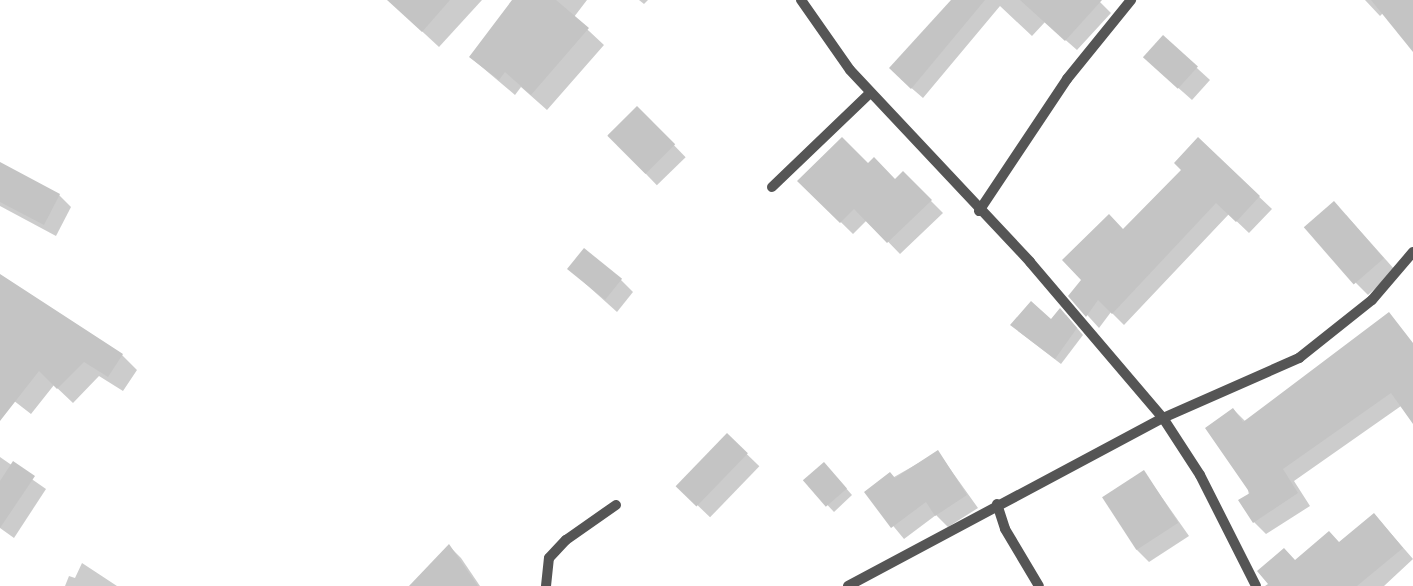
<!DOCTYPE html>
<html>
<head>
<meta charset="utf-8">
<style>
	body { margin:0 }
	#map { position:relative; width:1413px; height:586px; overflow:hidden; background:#fff; font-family:"Fira Sans",sans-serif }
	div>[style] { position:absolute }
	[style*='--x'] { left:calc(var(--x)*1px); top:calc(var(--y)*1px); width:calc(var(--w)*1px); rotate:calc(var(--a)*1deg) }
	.shadow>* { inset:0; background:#0003; transform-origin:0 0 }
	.building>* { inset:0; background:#c4c4c4; transform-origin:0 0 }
	.street>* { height:10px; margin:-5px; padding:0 5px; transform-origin:5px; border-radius:5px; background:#555 }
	span { translate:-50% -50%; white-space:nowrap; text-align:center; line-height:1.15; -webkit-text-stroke:4px #fff; paint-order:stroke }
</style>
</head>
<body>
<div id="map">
	<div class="shadow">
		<div style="clip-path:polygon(400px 0,482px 0,439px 47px,412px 22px)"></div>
		<div style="clip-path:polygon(513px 0,587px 0,574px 17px,604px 45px,547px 110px,521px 87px,515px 95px,470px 57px)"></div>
		<div style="clip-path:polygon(639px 0,648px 0,644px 4px)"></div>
		<div style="clip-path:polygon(952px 0,1098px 0,1111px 13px,1077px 50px,1045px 22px,1032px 36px,1000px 6px,923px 98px,901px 79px)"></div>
		<div style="clip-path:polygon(1365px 0,1413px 0,1413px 49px,1383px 13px,1380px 16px)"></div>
		<div style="clip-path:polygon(1163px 37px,1210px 80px,1192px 100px,1157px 69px)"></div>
		<div style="left:637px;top:107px;width:70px;height:40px;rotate:46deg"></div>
		<div style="clip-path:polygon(1198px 139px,1272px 209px,1249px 233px,1229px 214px,1124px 325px,1111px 312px,1099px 328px,1070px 296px,1182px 170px)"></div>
		<div style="clip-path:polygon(0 163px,59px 195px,71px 207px,56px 236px,0 206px)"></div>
		<div style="clip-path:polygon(868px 165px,896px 180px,903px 173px,943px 213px,900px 254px,867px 220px,853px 234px,799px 181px)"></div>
		<div style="clip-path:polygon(1346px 215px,1395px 270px,1368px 295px,1356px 283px)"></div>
		<div style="clip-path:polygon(568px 268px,621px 280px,633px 292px,617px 312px)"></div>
		<div style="clip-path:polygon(0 276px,122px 355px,137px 370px,123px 391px,99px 376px,73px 403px,54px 385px,31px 414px,0 390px)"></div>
		<div style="clip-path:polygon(1389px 314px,1413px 344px,1413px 421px,1401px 406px,1294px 481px,1310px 506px,1266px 534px,1254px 522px,1233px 409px,1246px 422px)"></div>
		<div style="clip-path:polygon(1066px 315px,1083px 335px,1061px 364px,1018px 331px)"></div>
		<div style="left:727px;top:435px;width:45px;height:71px;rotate:44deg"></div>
		<div style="clip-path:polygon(938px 452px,978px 508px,948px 527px,936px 515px,904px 539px,866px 493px)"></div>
		<div style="clip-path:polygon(0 457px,46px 489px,14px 538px,0 528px)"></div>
		<div style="clip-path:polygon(830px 470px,852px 495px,834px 512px,805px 481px)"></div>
		<div style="clip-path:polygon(1144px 472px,1189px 536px,1149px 562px,1137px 550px)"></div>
		<div style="clip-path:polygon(1374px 514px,1413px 559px,1384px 586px,1271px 586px,1296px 561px,1339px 543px)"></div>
		<div style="clip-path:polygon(449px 546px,461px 558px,480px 586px,424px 586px)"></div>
		<div style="clip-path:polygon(82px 563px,117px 586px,65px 586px,69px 576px,75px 578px)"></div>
	</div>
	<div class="building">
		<div style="clip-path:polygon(387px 0,450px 0,422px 32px)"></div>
		<div style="clip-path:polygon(512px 0,556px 0,589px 28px,531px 95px,505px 72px,499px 80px,469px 57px)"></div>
		<div style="clip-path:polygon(951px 0,985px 0,911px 89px,889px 68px)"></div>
		<div style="clip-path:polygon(1020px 0,1102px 0,1065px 41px)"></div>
		<div style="clip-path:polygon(1371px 0,1413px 0,1413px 52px)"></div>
		<div style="left:1163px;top:35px;width:47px;height:30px;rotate:42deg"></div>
		<div style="left:637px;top:106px;width:54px;height:42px;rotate:45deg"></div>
		<div style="clip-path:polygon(842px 137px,868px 163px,874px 157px,895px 179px,903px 171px,932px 200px,887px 243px,854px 209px,840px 223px,797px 181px)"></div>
		<div style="clip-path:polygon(1198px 137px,1260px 196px,1236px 222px,1216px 203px,1112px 314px,1098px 300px,1086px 317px,1068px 296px,1081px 280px,1062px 260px,1109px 214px,1123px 229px,1181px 170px,1174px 163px)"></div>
		<div style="clip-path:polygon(0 162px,60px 194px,44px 225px,0 202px)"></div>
		<div style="left:1334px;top:201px;width:76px;height:40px;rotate:49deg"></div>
		<div style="left:584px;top:248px;width:49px;height:27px;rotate:39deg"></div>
		<div style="clip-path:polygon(0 274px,123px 354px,108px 377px,84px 362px,57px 389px,39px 371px,0 421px)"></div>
		<div style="clip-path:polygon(1031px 301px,1051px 319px,1060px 308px,1077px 328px,1055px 359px,1010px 325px)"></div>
		<div style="clip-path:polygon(1389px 312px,1413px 343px,1413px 424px,1391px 393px,1283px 469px,1298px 493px,1253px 523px,1238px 500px,1250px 493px,1205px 428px,1233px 408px,1243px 422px)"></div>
		<div style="left:727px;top:433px;width:29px;height:74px;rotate:44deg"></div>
		<div style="clip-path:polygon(938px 450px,967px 495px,935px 516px,926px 502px,891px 528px,864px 492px,890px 472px,895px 478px)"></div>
		<div style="clip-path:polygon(13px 461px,35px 476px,0 528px,0 481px)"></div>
		<div style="left:824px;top:462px;width:35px;height:28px;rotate:49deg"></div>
		<div style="left:1144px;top:470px;width:63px;height:50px;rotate:57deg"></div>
		<div style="clip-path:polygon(1374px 513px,1403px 548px,1357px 586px,1265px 586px,1268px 584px,1257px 571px,1284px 548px,1295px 560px,1329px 531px,1339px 542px)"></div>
		<div style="clip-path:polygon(449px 544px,478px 586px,409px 586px)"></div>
	</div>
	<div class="street">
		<div style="--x:801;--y:0;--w:85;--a:55"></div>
		<div style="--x:850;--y:70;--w:263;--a:46.8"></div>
		<div style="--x:1030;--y:262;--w:205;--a:49.6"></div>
		<div style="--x:1163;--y:418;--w:68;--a:57"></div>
		<div style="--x:1200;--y:475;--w:124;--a:63.2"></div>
		<div style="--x:772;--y:187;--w:136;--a:-43.8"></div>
		<div style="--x:979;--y:211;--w:159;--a:-56.3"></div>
		<div style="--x:1067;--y:79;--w:102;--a:-51"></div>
		<div style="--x:997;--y:504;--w:26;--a:72"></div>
		<div style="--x:1005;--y:529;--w:66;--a:59.2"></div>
		<div style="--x:546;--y:586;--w:28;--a:-84"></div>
		<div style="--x:549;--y:558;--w:25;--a:-47"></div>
		<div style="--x:566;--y:540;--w:61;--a:-35"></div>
		<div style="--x:848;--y:586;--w:357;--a:-28.1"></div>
		<div style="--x:1163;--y:418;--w:149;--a:-23.8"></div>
		<div style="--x:1299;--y:358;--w:93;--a:-38.5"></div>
		<div style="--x:1372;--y:300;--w:63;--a:-49.5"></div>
	</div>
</div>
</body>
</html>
